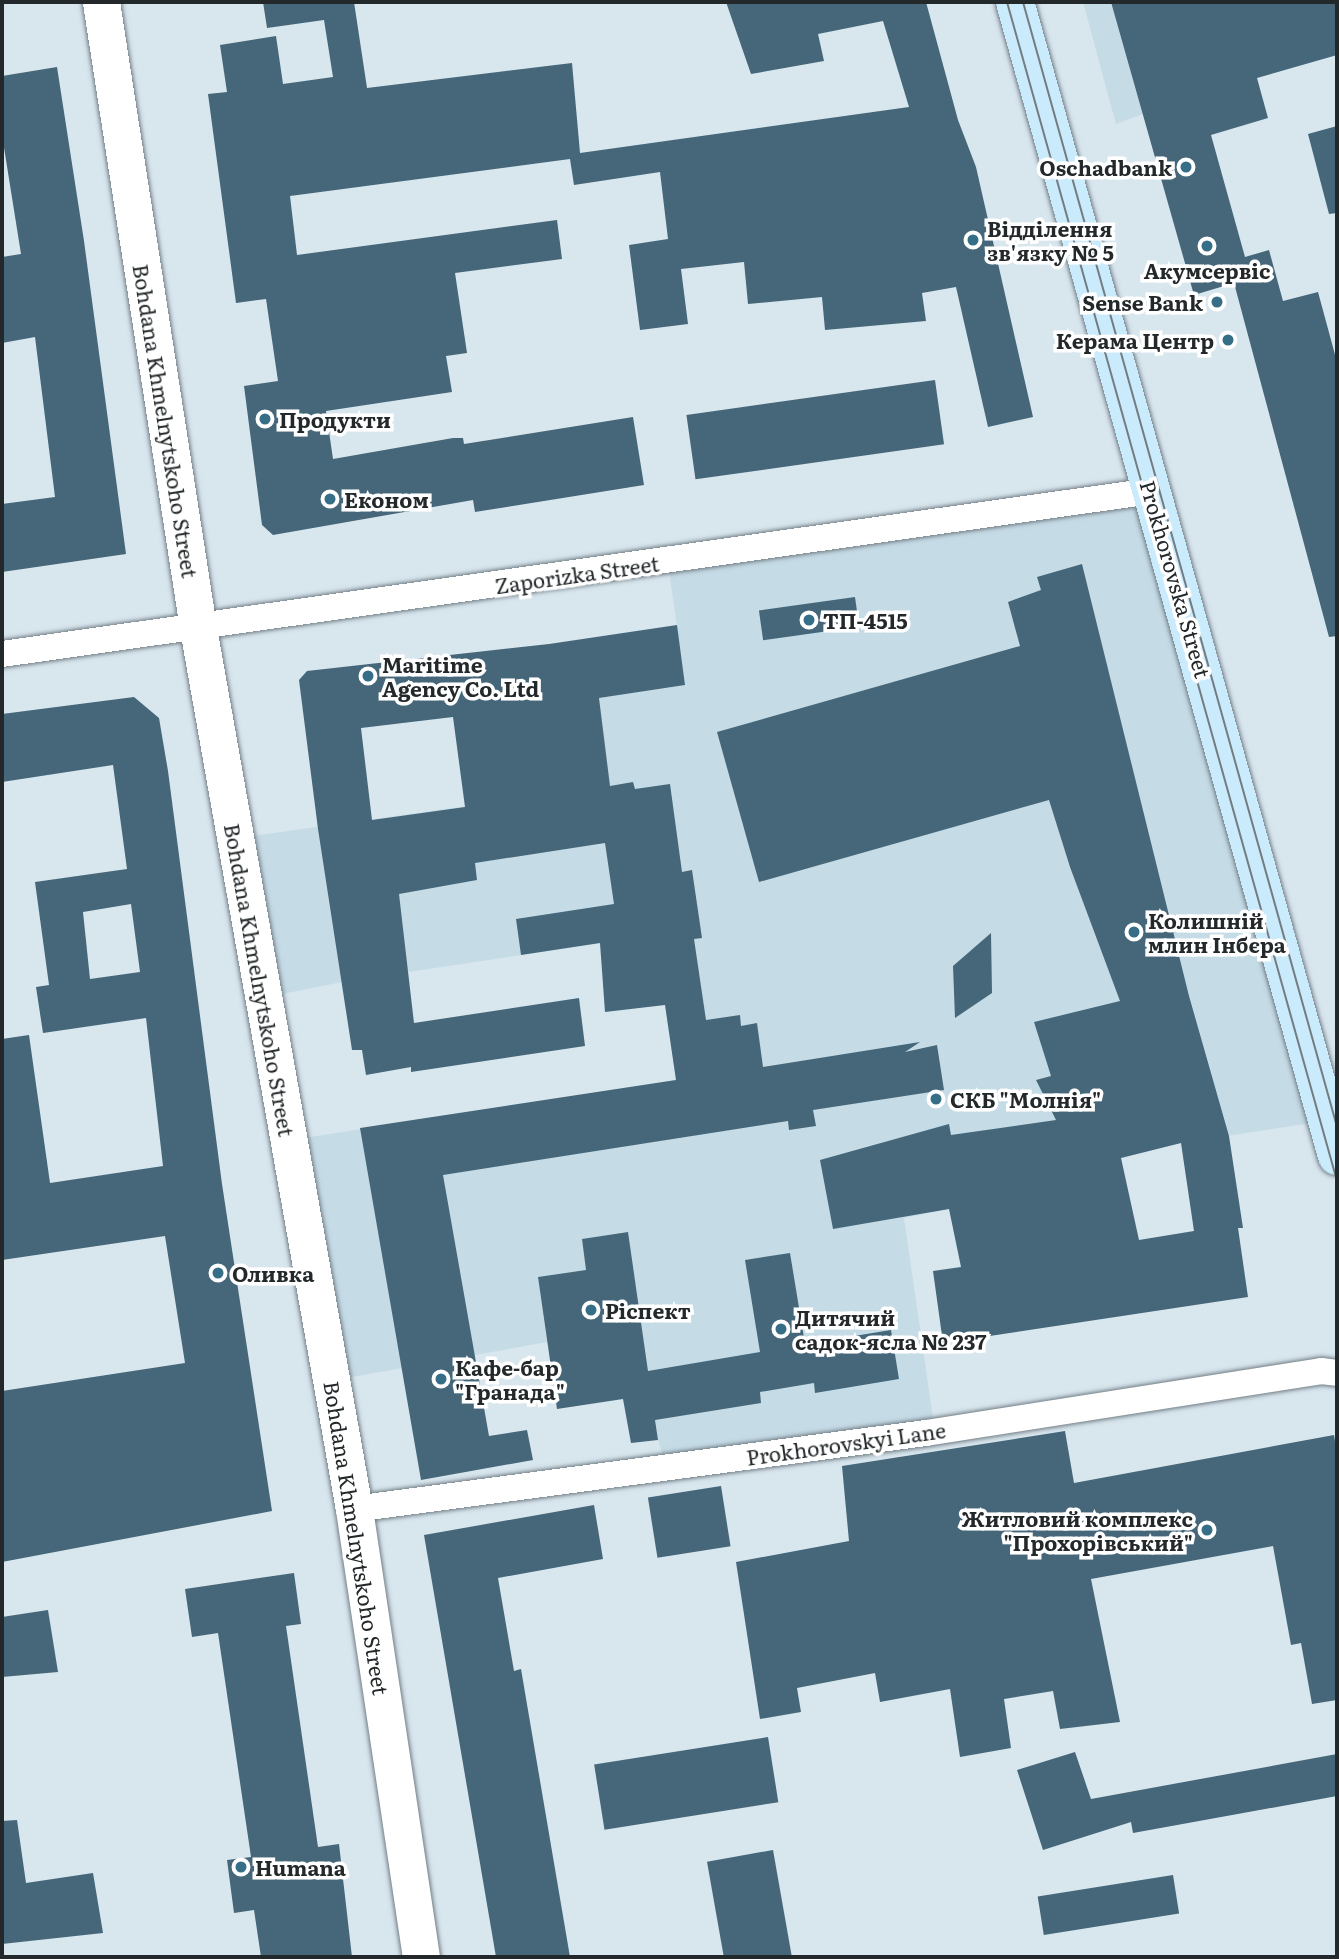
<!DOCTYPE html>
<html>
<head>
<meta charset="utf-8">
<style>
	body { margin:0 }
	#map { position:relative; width:1339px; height:1959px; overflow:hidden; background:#d8e6ee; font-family:Literata,serif }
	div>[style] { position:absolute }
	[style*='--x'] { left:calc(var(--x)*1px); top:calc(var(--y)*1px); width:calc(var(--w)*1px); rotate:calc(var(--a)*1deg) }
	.built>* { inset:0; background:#c5dbe6 }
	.building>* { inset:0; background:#456779; transform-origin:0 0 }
	.roads { filter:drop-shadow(0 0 2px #737f86) drop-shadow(0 0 2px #737f86) }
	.street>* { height:26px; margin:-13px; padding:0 13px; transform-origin:13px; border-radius:13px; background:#fff }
	.secondary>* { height:37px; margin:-18.5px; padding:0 18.5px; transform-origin:18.5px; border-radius:18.5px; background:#fff }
	.primary>* { height:38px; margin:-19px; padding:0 19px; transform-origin:19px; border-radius:19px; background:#caebfc }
	.tram>* { height:2px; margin:-1px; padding:0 1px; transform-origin:1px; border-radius:1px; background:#737c80 }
	.dots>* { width:19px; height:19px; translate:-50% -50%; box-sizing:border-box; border:4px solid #fff; border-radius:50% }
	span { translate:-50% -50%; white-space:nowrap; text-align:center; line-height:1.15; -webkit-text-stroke:7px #fff; paint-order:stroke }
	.poi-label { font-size:21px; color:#23282a; font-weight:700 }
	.right { translate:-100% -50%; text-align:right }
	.left { translate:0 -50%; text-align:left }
	.street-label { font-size:21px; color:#23282a }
	.frame { position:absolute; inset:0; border:4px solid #23282a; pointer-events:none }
</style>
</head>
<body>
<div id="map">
	<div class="built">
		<div style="clip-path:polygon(1083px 2px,1337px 2px,1337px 55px,1194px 95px,1116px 124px)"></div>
		<div style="clip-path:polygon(1143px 496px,1324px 1121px,1181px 1143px,1121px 1158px,947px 1184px,949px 1209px,904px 1218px,934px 1425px,663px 1455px,658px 1440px,627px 1232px,582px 1239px,586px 1270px,538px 1277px,547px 1342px,335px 1380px,291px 1140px,676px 1080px,655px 935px,342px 982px,267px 997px,238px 838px,567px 792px,600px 707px,599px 698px,685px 685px,668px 562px)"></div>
	</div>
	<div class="building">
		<div style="clip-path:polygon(263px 2px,354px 2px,367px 88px,572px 63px,580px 153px,909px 107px,883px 21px,818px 34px,824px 61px,751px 74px,726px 2px,926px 2px,958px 120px,976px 167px,1033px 417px,988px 427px,956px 287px,922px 293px,926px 321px,825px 330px,822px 297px,748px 304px,744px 262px,681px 269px,688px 324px,640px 330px,629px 245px,668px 239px,660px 172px,574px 185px,570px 159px,290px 196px,297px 255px,557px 220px,562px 259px,455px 273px,467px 353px,446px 356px,452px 392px,326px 411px,333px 459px,453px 438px,463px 438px,464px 444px,633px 417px,644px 485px,475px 512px,473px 500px,273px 535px,262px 525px,244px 386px,278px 381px,266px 299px,236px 303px,208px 94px,227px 92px,220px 45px,276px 36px,283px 84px,333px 77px,324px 20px,267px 28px)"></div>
		<div style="clip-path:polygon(1111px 2px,1337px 2px,1337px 55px,1257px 78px,1268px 118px,1211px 135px,1245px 257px,1269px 250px,1283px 301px,1318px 292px,1337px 362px,1337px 636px,1329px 637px,1234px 283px,1194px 295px)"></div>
		<div style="clip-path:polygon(57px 67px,84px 241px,126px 554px,2px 572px,2px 504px,55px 497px,35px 337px,2px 343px,2px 257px,21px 254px,2px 135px,2px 76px)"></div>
		<div style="clip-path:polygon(1337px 126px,1337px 213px,1329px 214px,1308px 134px)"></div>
		<div style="left:935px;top:380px;width:65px;height:251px;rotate:82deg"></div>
		<div style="clip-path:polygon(evenodd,1082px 564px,1189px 996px,1229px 1136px,1243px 1228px,1238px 1228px,1248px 1297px,943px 1343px,933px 1271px,961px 1267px,949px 1209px,833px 1229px,820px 1160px,949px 1124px,951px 1135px,1056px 1120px,1036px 1080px,1051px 1076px,1034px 1022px,1120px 1001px,1070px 867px,1049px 800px,759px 882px,717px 732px,1020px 646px,1008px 602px,1041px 590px,1037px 577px,1082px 564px,1181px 1143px,1194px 1231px,1139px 1240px,1121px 1158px,1181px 1143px)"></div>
		<div style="left:855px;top:597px;width:30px;height:97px;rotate:82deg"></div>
		<div style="clip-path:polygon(evenodd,677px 625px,685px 685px,599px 698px,610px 786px,633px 782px,635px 789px,670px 784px,682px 872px,692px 870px,702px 938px,694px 939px,706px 1020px,740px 1015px,741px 1026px,757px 1023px,763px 1067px,920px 1042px,905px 1052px,937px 1045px,944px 1090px,813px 1110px,816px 1126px,789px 1130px,788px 1121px,443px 1175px,489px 1436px,527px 1430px,533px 1460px,421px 1480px,360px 1128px,676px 1080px,665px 1005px,605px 1012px,600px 943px,521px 955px,516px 919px,614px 904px,605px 843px,475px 863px,477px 880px,399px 894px,414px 1023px,579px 998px,585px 1046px,411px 1072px,411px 1067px,366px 1075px,362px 1050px,352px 1050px,318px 829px,299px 680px,307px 671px,549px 644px,677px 625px,453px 717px,465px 807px,372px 820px,361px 728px,453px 717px)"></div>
		<div style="clip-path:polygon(evenodd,134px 697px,159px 718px,168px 771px,222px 1184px,272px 1511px,2px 1562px,2px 1391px,185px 1363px,165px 1236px,2px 1260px,2px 1039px,29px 1035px,50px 1183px,163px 1166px,146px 1018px,43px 1033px,36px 987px,49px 985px,35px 882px,127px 869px,113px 765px,2px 782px,2px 714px,134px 697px,131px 904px,140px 972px,90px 979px,83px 912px,131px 904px)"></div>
		<div style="clip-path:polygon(991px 933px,992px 993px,955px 1018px,953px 966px)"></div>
		<div style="clip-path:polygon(628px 1232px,648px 1371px,760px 1352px,745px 1260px,790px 1253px,805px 1344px,891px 1330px,899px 1379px,815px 1393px,814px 1383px,760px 1392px,761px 1403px,655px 1420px,658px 1440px,631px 1443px,623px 1399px,557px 1409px,538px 1277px,586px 1270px,582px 1239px)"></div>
		<div style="clip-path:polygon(1065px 1431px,1074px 1483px,1334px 1435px,1337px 1454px,1337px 1700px,1312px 1704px,1301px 1643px,1291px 1645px,1273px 1546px,1091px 1579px,1120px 1722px,1060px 1729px,1053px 1691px,1004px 1699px,1011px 1748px,960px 1757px,950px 1689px,880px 1702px,875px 1673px,797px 1688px,801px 1712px,760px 1719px,736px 1562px,849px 1541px,842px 1466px)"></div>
		<div style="left:721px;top:1486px;width:61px;height:74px;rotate:81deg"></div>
		<div style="clip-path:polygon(594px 1505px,603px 1559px,498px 1578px,514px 1671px,521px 1669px,570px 1957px,496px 1957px,424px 1535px)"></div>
		<div style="clip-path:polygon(294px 1573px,301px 1624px,286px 1626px,318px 1847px,339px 1844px,352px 1957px,261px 1957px,254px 1910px,234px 1913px,227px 1860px,251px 1857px,218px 1633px,192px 1637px,185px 1589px)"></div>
		<div style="clip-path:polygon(48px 1610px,58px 1672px,2px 1677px,2px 1617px)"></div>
		<div style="left:768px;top:1737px;width:66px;height:176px;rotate:81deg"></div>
		<div style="clip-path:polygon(1075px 1752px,1091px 1799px,1337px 1754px,1337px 1796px,1133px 1833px,1131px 1822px,1043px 1850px,1017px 1770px)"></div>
		<div style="clip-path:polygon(17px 1820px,26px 1883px,93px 1873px,103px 1933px,2px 1944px,2px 1821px)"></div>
		<div style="left:773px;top:1850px;width:109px;height:67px;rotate:80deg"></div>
		<div style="left:1173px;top:1875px;width:39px;height:137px;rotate:81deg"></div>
	</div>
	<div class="roads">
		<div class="street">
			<div style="--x:2;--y:654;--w:1161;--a:-8.07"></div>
			<div style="--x:354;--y:1509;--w:577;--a:-7.57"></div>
			<div style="--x:926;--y:1433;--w:400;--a:-8.9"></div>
			<div style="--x:1321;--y:1371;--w:16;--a:7"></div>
		</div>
		<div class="secondary">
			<div style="--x:101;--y:2;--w:633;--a:81.19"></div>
			<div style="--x:198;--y:628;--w:895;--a:79.96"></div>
			<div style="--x:354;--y:1509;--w:453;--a:81.5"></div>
		</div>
		<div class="primary">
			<div style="--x:1015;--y:2;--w:1198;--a:74.41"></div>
		</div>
	</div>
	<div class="tram">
		<div style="--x:1007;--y:2;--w:1224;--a:74.36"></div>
		<div style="--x:1023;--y:2;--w:1168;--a:74.4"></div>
	</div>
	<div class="dots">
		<div style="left:1186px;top:167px;background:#366e88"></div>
		<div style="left:973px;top:240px;background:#366e88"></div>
		<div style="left:1207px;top:246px;background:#366e88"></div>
		<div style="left:1217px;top:302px;background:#366e88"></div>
		<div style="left:1228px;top:340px;background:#366e88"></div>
		<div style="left:265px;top:419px;background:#366e88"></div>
		<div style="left:330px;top:499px;background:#366e88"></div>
		<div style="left:809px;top:620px;background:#366e88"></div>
		<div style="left:368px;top:676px;background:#366e88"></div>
		<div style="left:1134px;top:932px;background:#366e88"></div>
		<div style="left:936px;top:1099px;background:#366e88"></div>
		<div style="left:218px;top:1273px;background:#366e88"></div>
		<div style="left:591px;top:1310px;background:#366e88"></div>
		<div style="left:781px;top:1329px;background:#366e88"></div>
		<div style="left:441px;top:1379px;background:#366e88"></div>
		<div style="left:1207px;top:1530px;background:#366e88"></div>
		<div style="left:241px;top:1867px;background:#366e88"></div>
	</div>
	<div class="poi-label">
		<span class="right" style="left:1172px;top:167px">Oschadbank</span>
		<span class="left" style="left:987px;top:240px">Відділення<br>зв'язку № 5</span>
		<span style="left:1207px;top:270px">Акумсервіс</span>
		<span class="right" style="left:1203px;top:302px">Sense Bank</span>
		<span class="right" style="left:1214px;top:340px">Керама Центр</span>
		<span class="left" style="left:279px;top:419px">Продукти</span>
		<span class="left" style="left:344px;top:499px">Економ</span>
		<span class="left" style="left:823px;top:620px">ТП-4515</span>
		<span class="left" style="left:382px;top:676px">Maritime<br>Agency Co. Ltd</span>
		<span class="left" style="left:1148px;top:932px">Колишній<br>млин Інбєра</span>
		<span class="left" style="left:950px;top:1099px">СКБ "Молнія"</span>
		<span class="left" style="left:232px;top:1273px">Оливка</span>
		<span class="left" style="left:605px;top:1310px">Ріспект</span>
		<span class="left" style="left:795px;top:1329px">Дитячий<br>садок-ясла № 237</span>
		<span class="left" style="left:455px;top:1379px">Кафе-бар<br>"Гранада"</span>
		<span class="right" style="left:1193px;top:1530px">Житловий комплекс<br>"Прохорівський"</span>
		<span class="left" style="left:255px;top:1867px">Humana</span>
	</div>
	<div class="street-label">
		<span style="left:166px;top:421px;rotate:81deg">Bohdana Khmelnytskoho Street</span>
		<span style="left:577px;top:574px;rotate:-8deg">Zaporizka Street</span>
		<span style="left:1176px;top:579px;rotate:74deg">Prokhorovska Street</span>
		<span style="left:260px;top:980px;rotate:80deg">Bohdana Khmelnytskoho Street</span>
		<span style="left:846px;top:1443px;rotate:-8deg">Prokhorovskyi Lane</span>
		<span style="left:357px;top:1538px;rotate:81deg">Bohdana Khmelnytskoho Street</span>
	</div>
	<div class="frame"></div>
</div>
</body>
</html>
